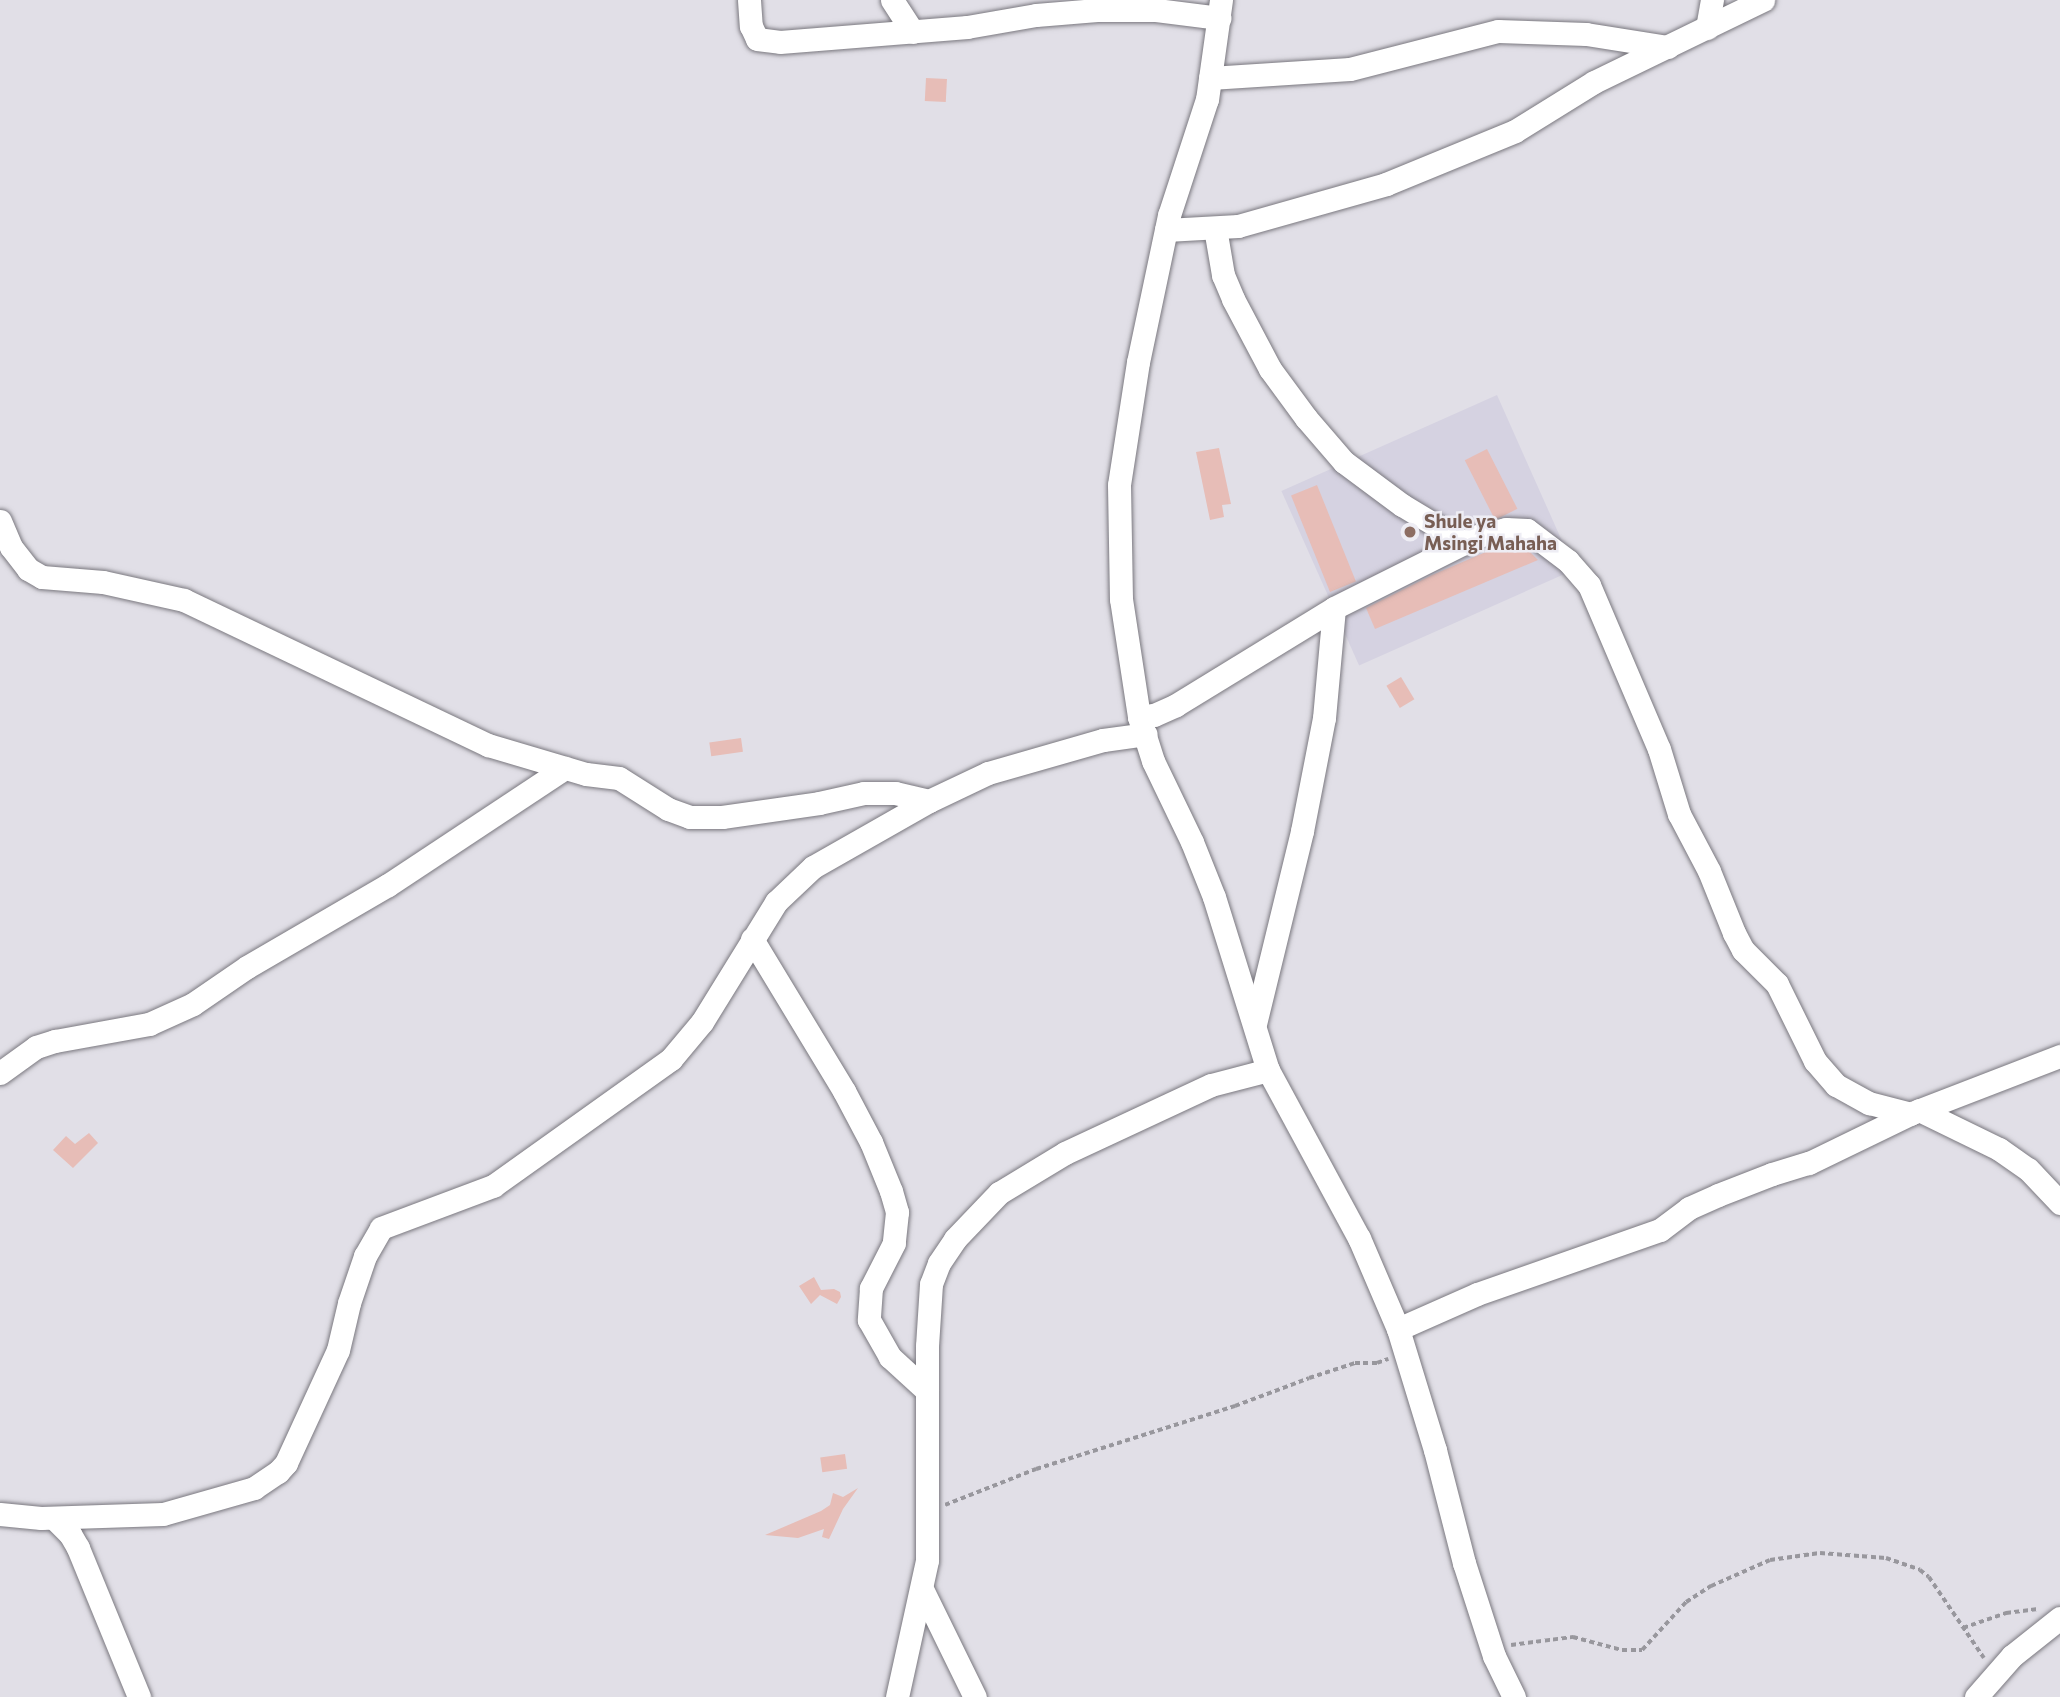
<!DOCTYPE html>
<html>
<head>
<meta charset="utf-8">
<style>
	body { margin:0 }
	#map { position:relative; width:2060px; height:1697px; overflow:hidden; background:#e1dfe7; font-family:Commissioner,sans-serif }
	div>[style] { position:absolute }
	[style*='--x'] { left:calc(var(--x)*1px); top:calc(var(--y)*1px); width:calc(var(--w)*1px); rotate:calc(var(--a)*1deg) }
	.built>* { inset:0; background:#d5d2e1; transform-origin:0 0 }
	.building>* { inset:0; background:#e7bdb7; transform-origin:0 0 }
	.path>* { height:3.5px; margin-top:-1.75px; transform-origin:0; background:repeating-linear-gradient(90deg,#98979d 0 5px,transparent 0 8.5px) }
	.roads { filter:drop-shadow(0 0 2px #7a787f) drop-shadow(0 0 2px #7a787f) }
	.street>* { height:23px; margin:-11.5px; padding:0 11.5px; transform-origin:11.5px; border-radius:11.5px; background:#fff }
	.dots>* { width:19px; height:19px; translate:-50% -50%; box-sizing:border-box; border:4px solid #eeedf4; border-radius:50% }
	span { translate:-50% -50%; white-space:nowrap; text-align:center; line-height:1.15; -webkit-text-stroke:5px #eeedf4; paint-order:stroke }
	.education-label { font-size:19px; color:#785e54; font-weight:700 }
	.left { translate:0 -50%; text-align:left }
</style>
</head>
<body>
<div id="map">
	<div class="built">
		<div style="left:1497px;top:395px;width:191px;height:236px;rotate:66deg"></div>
	</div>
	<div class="building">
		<div style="left:926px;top:78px;width:21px;height:23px;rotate:3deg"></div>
		<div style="clip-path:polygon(1219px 448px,1231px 504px,1222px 505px,1224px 517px,1210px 520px,1196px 452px)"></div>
		<div style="left:1487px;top:449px;width:67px;height:25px;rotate:63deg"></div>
		<div style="left:1317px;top:485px;width:104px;height:28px;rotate:68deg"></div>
		<div style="clip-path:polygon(1507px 543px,1522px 544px,1538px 560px,1375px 629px,1366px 608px,1432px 575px)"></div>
		<div style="left:1401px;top:677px;width:26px;height:17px;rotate:59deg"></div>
		<div style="left:741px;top:738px;width:14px;height:32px;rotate:82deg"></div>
		<div style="clip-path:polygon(89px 1133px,98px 1143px,73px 1168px,53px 1150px,66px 1136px,75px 1144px)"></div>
		<div style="clip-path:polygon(814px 1277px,821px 1290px,834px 1289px,840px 1292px,841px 1297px,837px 1304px,820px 1295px,811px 1304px,799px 1286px)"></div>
		<div style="left:845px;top:1454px;width:15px;height:25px;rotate:82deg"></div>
		<div style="clip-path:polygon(858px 1488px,843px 1509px,829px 1539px,822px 1537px,824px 1529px,798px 1538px,765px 1535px,821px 1511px,830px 1505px,833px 1493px,843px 1497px)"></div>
	</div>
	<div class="path">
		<div style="--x:945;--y:1505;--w:98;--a:-21.6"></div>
		<div style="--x:1036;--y:1469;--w:209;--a:-17.6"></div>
		<div style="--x:1235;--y:1406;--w:79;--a:-20.7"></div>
		<div style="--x:1309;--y:1378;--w:48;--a:-18.1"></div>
		<div style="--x:1355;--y:1363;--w:22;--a:0"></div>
		<div style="--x:1377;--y:1363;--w:12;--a:-20"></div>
		<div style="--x:1963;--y:1628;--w:46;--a:-19.2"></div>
		<div style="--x:2006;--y:1613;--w:32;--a:-7"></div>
		<div style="--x:1511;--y:1645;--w:63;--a:-7.4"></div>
		<div style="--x:1573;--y:1637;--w:51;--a:14.9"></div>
		<div style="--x:1622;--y:1650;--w:20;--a:0"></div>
		<div style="--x:1642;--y:1650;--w:65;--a:-47.5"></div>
		<div style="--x:1686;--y:1602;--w:30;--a:-33"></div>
		<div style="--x:1711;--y:1586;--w:64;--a:-23.8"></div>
		<div style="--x:1770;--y:1560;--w:50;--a:-8"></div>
		<div style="--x:1820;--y:1553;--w:66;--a:4.3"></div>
		<div style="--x:1886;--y:1558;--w:36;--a:19"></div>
		<div style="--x:1920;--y:1570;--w:11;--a:38"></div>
		<div style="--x:1929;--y:1577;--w:98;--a:55.8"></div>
	</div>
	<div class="roads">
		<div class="street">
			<div style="--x:749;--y:0;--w:26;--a:86"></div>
			<div style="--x:751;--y:26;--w:14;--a:65"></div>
			<div style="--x:757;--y:39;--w:23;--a:7"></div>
			<div style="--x:780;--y:42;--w:188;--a:-4.6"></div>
			<div style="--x:967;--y:27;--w:70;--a:-9.9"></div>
			<div style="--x:1036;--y:15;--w:61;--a:-4.7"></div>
			<div style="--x:1097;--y:10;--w:59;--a:0"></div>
			<div style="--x:1156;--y:10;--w:64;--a:7.2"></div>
			<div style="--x:892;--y:0;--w:38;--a:57"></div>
			<div style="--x:1221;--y:0;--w:100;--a:98"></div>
			<div style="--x:1207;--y:99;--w:122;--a:108.1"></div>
			<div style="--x:1169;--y:215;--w:150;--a:101.9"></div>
			<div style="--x:1138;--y:362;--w:124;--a:98.8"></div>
			<div style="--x:1119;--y:485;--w:114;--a:89"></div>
			<div style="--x:1121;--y:599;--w:119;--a:81.3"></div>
			<div style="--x:1139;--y:717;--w:46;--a:72.3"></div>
			<div style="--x:1153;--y:761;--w:90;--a:64.3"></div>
			<div style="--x:1192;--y:842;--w:59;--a:68.2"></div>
			<div style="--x:1214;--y:897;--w:181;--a:72.7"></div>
			<div style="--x:1268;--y:1070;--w:191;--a:61.6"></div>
			<div style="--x:1359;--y:1238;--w:99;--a:66.8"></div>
			<div style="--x:1398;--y:1329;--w:127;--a:73"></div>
			<div style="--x:1435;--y:1450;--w:117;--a:75.6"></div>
			<div style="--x:1464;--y:1563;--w:98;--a:72.1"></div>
			<div style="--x:1494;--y:1656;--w:46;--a:64"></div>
			<div style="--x:1707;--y:28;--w:28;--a:-80"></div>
			<div style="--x:1210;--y:78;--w:140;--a:-3.7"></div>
			<div style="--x:1350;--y:69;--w:153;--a:-14.4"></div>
			<div style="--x:1498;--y:31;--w:88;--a:2"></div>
			<div style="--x:1586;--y:34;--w:83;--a:9"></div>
			<div style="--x:1215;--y:228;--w:48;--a:80.3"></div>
			<div style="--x:1223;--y:275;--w:26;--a:67"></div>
			<div style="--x:1233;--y:299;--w:79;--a:62.1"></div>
			<div style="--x:1270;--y:369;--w:61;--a:53.7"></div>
			<div style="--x:1306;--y:418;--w:58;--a:49.2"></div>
			<div style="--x:1344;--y:462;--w:72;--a:36.6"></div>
			<div style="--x:1402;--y:505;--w:74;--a:31.1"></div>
			<div style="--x:1166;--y:230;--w:72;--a:-3.2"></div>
			<div style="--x:1238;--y:226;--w:154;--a:-15.8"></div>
			<div style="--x:1386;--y:184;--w:139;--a:-22.3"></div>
			<div style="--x:1515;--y:131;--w:93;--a:-31.8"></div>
			<div style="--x:1594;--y:82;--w:188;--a:-25.9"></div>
			<div style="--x:0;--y:521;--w:28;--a:67"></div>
			<div style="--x:11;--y:547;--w:28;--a:52"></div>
			<div style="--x:28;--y:569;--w:16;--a:30"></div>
			<div style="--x:42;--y:577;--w:61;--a:4.7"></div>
			<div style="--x:103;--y:582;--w:83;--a:12.5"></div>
			<div style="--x:184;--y:600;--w:337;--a:25.5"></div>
			<div style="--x:488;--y:745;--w:102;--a:16.5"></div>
			<div style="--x:586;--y:774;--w:33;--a:7"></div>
			<div style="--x:619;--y:778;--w:58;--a:32.3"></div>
			<div style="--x:668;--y:809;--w:23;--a:20"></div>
			<div style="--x:690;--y:817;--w:32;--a:0"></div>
			<div style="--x:722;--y:817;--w:98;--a:-8.2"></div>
			<div style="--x:819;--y:803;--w:46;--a:-12.5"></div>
			<div style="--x:864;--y:793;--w:31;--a:0"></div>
			<div style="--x:895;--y:793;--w:35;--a:13"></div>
			<div style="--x:1139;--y:717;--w:15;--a:-8"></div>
			<div style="--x:1154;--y:715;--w:24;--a:-24"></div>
			<div style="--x:1176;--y:705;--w:185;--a:-31.5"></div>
			<div style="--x:1334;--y:608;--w:161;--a:-26.6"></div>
			<div style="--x:1478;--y:536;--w:29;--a:-14"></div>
			<div style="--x:1506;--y:529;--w:21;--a:3"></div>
			<div style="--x:1527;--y:530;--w:51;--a:37.1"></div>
			<div style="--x:1568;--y:561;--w:32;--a:49"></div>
			<div style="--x:1589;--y:585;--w:178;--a:66.9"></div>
			<div style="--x:1659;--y:749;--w:68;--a:72.9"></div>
			<div style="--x:1679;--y:814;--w:64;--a:62.2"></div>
			<div style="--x:1709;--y:871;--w:67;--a:68"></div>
			<div style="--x:1734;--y:933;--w:19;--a:62"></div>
			<div style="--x:1743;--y:950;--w:48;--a:45"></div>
			<div style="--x:1777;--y:984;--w:86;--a:63.7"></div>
			<div style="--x:1815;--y:1061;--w:32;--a:49"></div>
			<div style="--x:1836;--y:1085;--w:38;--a:29"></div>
			<div style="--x:1869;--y:1103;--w:43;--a:14.7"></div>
			<div style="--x:752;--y:939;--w:178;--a:58.8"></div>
			<div style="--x:844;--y:1091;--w:58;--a:62.1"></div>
			<div style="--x:871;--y:1142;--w:53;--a:67.8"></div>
			<div style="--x:891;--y:1191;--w:22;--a:74"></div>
			<div style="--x:897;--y:1212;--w:31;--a:96"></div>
			<div style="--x:894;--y:1243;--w:51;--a:117.1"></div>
			<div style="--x:871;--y:1288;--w:32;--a:94"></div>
			<div style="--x:869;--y:1320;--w:43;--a:60.4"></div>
			<div style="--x:890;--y:1357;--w:49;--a:42.5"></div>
			<div style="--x:1255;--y:1024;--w:199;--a:-76.3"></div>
			<div style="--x:1302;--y:831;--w:115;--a:-79"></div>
			<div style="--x:1324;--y:718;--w:110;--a:-84.8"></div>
			<div style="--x:0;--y:1073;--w:44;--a:-35.8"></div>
			<div style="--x:36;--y:1047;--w:20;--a:-18"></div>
			<div style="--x:55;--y:1041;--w:96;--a:-10.3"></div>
			<div style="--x:149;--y:1024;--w:48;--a:-24.4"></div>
			<div style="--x:193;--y:1004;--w:65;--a:-34.4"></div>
			<div style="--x:247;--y:967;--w:163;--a:-30.2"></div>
			<div style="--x:388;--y:885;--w:212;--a:-33.5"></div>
			<div style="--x:1919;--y:1110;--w:89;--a:26"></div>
			<div style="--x:1999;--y:1149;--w:35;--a:35"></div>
			<div style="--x:2028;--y:1169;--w:47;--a:46.7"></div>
			<div style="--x:1398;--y:1329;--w:86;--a:-23.9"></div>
			<div style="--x:1477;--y:1294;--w:194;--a:-19.3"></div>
			<div style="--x:1660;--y:1230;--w:36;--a:-37"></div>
			<div style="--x:1689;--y:1208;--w:32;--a:-24"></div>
			<div style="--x:1718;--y:1195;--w:58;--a:-21.3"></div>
			<div style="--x:1772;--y:1174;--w:39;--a:-17"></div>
			<div style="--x:1809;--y:1163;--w:114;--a:-25.9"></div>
			<div style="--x:1912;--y:1113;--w:159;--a:-21.1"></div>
			<div style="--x:0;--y:1514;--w:41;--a:5.6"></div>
			<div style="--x:41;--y:1518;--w:122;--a:-1.9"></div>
			<div style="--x:163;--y:1514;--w:95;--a:-15.9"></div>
			<div style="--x:254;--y:1488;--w:29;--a:-34"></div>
			<div style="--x:278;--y:1472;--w:12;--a:-48"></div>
			<div style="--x:286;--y:1463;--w:124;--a:-65.3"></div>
			<div style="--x:338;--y:1350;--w:48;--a:-76.8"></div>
			<div style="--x:349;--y:1303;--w:50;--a:-71.2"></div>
			<div style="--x:365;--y:1256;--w:32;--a:-60"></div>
			<div style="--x:381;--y:1228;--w:120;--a:-20.6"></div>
			<div style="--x:493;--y:1186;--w:219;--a:-35.5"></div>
			<div style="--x:671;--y:1059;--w:48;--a:-50"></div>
			<div style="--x:702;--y:1022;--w:141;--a:-58.3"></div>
			<div style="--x:776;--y:902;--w:51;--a:-43.4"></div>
			<div style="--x:813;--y:867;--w:133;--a:-29.6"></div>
			<div style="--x:929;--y:801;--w:65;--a:-25.4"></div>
			<div style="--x:988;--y:773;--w:120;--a:-16"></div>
			<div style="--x:1103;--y:740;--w:43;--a:-7.9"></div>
			<div style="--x:54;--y:1518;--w:23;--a:45"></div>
			<div style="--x:70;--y:1534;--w:16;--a:60"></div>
			<div style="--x:78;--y:1548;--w:161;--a:67.7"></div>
			<div style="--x:922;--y:1589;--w:120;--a:63.9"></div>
			<div style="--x:897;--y:1697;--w:140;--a:-77.6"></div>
			<div style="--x:927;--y:1560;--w:214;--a:-90"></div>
			<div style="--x:927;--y:1346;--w:62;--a:-86.3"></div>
			<div style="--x:931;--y:1284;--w:22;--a:-69"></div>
			<div style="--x:939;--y:1263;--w:29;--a:-56"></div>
			<div style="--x:955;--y:1239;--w:64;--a:-46.3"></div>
			<div style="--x:999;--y:1193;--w:77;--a:-31.2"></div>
			<div style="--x:1065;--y:1153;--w:161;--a:-25"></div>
			<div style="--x:1211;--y:1085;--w:59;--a:-14.7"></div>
			<div style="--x:1976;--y:1697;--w:55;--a:-48.7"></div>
			<div style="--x:2012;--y:1656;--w:61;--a:-38.4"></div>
		</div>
	</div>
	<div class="dots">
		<div style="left:1410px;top:532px;background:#8d6e63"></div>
	</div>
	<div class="education-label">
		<span class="left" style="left:1424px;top:532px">Shule ya<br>Msingi Mahaha</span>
	</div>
</div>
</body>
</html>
